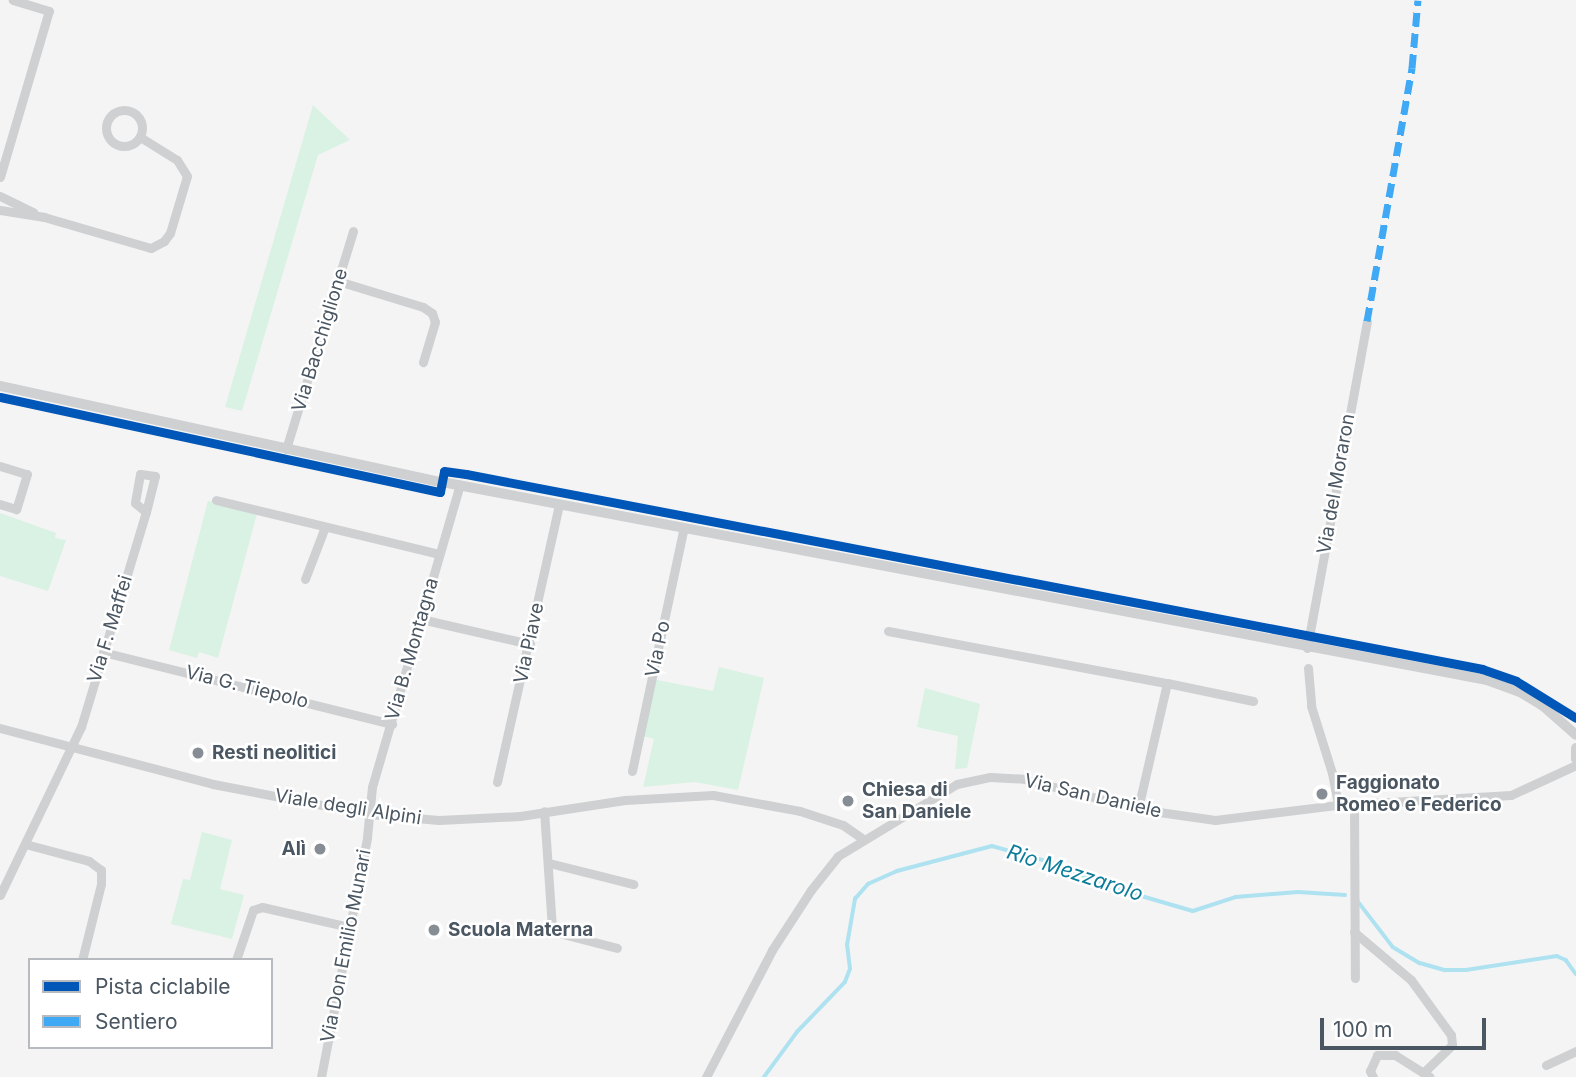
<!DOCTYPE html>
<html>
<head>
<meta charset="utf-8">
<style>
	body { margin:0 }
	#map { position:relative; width:1576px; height:1077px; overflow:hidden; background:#f4f4f4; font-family:Inter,sans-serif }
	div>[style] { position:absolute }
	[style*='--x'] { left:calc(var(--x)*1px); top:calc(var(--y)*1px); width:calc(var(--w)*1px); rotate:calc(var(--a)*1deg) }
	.green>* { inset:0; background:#d9f2e3 }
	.stream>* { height:3.5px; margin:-1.75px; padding:0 1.75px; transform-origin:1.75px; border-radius:1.75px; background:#aee2f0 }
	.minor>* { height:9px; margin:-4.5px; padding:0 4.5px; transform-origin:4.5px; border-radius:4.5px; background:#ced0d2 }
	.minor>.ring { margin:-4.5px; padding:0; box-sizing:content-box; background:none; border:9px solid #ced0d2; border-radius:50% }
	.tertiary>* { height:10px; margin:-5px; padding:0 5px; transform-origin:5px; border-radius:5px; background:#ced0d2 }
	.quiet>* { height:7px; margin-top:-3.5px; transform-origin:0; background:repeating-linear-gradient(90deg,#3fa9f5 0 14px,transparent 0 21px) }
	.cycleway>* { height:9px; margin:-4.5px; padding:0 4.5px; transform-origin:4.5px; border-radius:4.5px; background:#0057b8 }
	.dots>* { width:19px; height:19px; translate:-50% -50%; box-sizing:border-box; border:4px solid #fff; border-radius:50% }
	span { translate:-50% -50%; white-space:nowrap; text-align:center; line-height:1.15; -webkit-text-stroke:5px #fff; paint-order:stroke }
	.street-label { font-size:19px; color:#4a5661 }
	.poi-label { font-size:19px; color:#4a5661; font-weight:700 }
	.left { translate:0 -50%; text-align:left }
	.right { translate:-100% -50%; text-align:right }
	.water-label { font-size:21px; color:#0c7c9b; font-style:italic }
	.legend { position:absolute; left:28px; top:958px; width:245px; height:91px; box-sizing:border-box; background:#fff; border:2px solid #b7bbc0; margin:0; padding:9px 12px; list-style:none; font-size:21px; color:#4a5661 }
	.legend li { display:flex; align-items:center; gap:14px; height:35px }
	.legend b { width:35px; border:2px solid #b7bbc0 }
	.scale { position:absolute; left:1320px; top:1018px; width:166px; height:32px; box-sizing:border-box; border:4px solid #4a5661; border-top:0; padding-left:9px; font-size:21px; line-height:24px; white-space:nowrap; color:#4a5661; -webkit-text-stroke:5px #fff; paint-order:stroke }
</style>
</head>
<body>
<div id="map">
	<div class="green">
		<div style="clip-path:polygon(313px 105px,350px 140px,318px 155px,242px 411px,225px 407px)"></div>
		<div style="clip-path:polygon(208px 501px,258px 510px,218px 658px,199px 652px,197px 658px,169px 650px)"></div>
		<div style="clip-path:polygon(0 513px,56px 533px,55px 538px,66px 540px,48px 591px,0 576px)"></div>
		<div style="clip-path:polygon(719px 667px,764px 678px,738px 790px,695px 782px,643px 787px,654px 739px,639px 735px,652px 679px,713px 691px)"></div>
		<div style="clip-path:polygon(925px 688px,980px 704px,967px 768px,955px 769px,958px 736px,917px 727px)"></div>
		<div style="clip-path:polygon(202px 832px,232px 840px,220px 889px,244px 895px,232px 939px,171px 924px,183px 879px,190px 880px)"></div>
	</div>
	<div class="stream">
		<div style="--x:1357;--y:900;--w:59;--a:52.5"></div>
		<div style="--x:1393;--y:947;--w:31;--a:31"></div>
		<div style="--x:1420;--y:963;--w:26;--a:16"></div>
		<div style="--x:1445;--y:970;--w:21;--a:0"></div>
		<div style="--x:1466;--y:970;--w:92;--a:-8.7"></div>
		<div style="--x:1557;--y:956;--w:10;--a:24"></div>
		<div style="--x:1566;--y:960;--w:17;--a:54"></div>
		<div style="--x:764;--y:1077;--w:56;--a:-53.7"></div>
		<div style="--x:797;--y:1032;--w:69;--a:-46.2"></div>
		<div style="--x:845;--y:982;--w:14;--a:-69"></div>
		<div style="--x:850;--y:969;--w:24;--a:-97"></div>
		<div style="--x:847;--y:945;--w:47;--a:-80.1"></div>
		<div style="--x:855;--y:899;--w:20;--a:-49"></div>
		<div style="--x:868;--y:884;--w:32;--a:-24"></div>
		<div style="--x:897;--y:871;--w:98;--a:-14.7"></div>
		<div style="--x:992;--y:846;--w:60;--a:15.4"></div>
		<div style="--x:1050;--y:862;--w:66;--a:22.3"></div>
		<div style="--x:1111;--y:887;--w:85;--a:16.3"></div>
		<div style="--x:1193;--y:911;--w:45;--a:-18"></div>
		<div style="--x:1236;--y:897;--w:62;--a:-4.6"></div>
		<div style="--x:1298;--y:892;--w:47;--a:3.7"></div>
	</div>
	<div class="minor">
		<div class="ring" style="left:106px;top:110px;width:27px;height:27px"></div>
		<div style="--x:0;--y:177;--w:173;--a:-73.6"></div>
		<div style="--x:49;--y:11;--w:38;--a:-163"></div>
		<div style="--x:0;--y:196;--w:37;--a:26"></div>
		<div style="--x:0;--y:210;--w:45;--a:9"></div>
		<div style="--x:44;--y:217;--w:111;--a:16.2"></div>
		<div style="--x:151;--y:248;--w:15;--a:-28"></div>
		<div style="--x:164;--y:241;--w:10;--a:-53"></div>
		<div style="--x:170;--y:233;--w:59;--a:-73.4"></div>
		<div style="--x:187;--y:176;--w:19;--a:-122"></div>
		<div style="--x:177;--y:160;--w:44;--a:-148.1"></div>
		<div style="--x:338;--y:281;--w:89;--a:17"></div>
		<div style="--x:423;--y:307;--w:11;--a:34"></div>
		<div style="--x:432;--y:313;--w:9;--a:72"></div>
		<div style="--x:435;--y:322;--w:42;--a:106.7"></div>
		<div style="--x:286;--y:449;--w:228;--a:-72.9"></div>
		<div style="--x:0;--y:466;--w:28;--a:17"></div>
		<div style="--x:27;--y:474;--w:37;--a:107"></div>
		<div style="--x:16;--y:509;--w:17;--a:-163"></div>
		<div style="--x:216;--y:500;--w:229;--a:13.6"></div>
		<div style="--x:305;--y:579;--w:56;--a:-69"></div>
		<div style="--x:421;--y:619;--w:112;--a:12.9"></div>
		<div style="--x:888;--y:631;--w:284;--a:10.6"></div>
		<div style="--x:1167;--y:683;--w:129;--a:103"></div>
		<div style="--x:1307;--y:648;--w:332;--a:-79.6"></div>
		<div style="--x:103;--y:652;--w:298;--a:14"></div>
		<div style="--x:1308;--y:668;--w:38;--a:85"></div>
		<div style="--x:1311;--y:706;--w:70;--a:72.6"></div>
		<div style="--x:1332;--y:773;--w:33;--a:79"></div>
		<div style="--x:1167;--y:683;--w:88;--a:11.8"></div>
		<div style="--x:0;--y:728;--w:220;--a:14.7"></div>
		<div style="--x:213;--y:784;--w:159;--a:10.9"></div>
		<div style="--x:369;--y:814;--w:70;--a:4.9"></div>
		<div style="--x:439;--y:820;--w:81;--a:-2.8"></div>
		<div style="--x:520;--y:816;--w:106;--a:-8.7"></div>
		<div style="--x:625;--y:800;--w:88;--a:-3.3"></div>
		<div style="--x:713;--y:795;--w:88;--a:10.4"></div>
		<div style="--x:800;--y:811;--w:45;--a:18"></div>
		<div style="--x:843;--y:825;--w:24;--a:35"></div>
		<div style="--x:632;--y:771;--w:249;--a:-78"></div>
		<div style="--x:497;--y:782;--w:285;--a:-77.4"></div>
		<div style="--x:1354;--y:804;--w:174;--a:89.7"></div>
		<div style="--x:25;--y:844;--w:66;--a:14.9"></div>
		<div style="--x:89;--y:861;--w:15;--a:37"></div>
		<div style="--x:101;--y:870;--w:14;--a:90"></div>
		<div style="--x:101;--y:884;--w:78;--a:104"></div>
		<div style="--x:549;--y:863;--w:87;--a:14"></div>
		<div style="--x:0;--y:895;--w:187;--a:-64.3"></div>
		<div style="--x:81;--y:727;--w:225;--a:-73.2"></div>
		<div style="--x:146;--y:512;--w:37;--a:-76"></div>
		<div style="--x:155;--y:476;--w:15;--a:-172"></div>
		<div style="--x:140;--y:474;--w:29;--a:100"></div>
		<div style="--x:135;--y:503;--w:14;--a:39"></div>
		<div style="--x:519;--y:926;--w:28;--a:15"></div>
		<div style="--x:546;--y:933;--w:8;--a:-40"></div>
		<div style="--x:552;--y:928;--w:117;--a:-93.9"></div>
		<div style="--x:551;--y:931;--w:68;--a:14.4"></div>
		<div style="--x:1354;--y:932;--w:75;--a:40.1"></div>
		<div style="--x:1411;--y:980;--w:68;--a:54"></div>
		<div style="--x:1451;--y:1035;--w:10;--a:84"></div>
		<div style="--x:1452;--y:1045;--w:40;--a:136"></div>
		<div style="--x:236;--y:960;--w:53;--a:-71.2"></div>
		<div style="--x:253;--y:910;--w:9;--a:-18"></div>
		<div style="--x:262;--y:907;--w:89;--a:12.9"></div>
		<div style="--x:1546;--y:1065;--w:33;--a:-25"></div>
		<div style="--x:321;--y:1077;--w:244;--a:-79.1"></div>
		<div style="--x:367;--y:837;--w:50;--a:-84.3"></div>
		<div style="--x:372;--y:787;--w:315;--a:-73.8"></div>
		<div style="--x:706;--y:1077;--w:143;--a:-62.5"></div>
		<div style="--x:772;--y:950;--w:72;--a:-57"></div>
		<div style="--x:811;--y:890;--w:43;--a:-51.5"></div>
		<div style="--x:838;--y:856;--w:139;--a:-31.2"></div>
		<div style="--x:957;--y:784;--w:34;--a:-12"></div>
		<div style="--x:990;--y:777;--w:34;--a:3"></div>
		<div style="--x:1024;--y:779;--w:118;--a:14.7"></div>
		<div style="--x:1138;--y:809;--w:78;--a:8.1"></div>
		<div style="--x:1215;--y:820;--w:124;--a:-7"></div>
		<div style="--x:1338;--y:805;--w:173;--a:-3.3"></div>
		<div style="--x:1511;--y:795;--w:72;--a:-24.8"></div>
		<div style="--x:1373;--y:1077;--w:7;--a:-117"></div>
		<div style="--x:1370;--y:1071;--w:17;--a:-66"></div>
		<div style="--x:1377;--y:1055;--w:18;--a:0"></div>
		<div style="--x:1395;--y:1055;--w:41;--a:32.2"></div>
	</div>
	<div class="tertiary">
		<div style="--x:0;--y:386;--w:452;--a:12.3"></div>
		<div style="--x:442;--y:482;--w:1064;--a:10.73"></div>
		<div style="--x:1487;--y:680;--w:35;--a:20"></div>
		<div style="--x:1520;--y:692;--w:26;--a:31"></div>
		<div style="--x:1542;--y:705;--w:45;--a:41.4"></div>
		<div style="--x:1576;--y:748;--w:11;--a:90"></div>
	</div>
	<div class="quiet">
		<div style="--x:1367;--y:321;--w:257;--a:-79.9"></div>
		<div style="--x:1412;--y:68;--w:68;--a:-85"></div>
	</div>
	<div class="cycleway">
		<div style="--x:0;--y:397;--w:450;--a:12.2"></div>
		<div style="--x:440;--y:492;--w:21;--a:-79"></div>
		<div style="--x:444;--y:471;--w:22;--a:8"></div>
		<div style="--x:466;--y:474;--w:1035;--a:10.86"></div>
		<div style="--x:1482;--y:669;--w:36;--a:19"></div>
		<div style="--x:1516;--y:681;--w:70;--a:31.7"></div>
	</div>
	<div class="dots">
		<div style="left:198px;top:753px;background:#868d94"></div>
		<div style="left:1322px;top:794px;background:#868d94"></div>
		<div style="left:848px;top:801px;background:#868d94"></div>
		<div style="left:320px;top:849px;background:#868d94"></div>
		<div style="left:434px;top:930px;background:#868d94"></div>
	</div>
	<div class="street-label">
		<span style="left:320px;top:340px;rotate:-73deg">Via Bacchiglione</span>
		<span style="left:1336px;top:484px;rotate:-80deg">Via del Moraron</span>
		<span style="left:110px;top:629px;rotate:-73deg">Via F. Maffei</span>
		<span style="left:529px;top:643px;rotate:-78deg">Via Piave</span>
		<span style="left:412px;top:649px;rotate:-74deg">Via B. Montagna</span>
		<span style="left:658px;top:649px;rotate:-78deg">Via Po</span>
		<span style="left:247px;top:687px;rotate:14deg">Via G. Tiepolo</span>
		<span style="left:1093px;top:796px;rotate:13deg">Via San Daniele</span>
		<span style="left:348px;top:807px;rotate:9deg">Viale degli Alpini</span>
		<span style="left:346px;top:946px;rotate:-79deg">Via Don Emilio Munari</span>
	</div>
	<div class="poi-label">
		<span class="left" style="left:212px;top:753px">Resti neolitici</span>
		<span class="left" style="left:1336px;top:794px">Faggionato<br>Romeo e Federico</span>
		<span class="left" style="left:862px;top:801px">Chiesa di<br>San Daniele</span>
		<span class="right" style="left:306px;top:849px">Alì</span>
		<span class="left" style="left:448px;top:930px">Scuola Materna</span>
	</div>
	<div class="water-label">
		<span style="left:1075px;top:873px;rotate:18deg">Rio Mezzarolo</span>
	</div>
	<ul class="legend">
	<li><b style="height:9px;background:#0057b8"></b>Pista ciclabile</li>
	<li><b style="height:9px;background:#3fa9f5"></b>Sentiero</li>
	</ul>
	<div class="scale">100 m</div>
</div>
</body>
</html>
